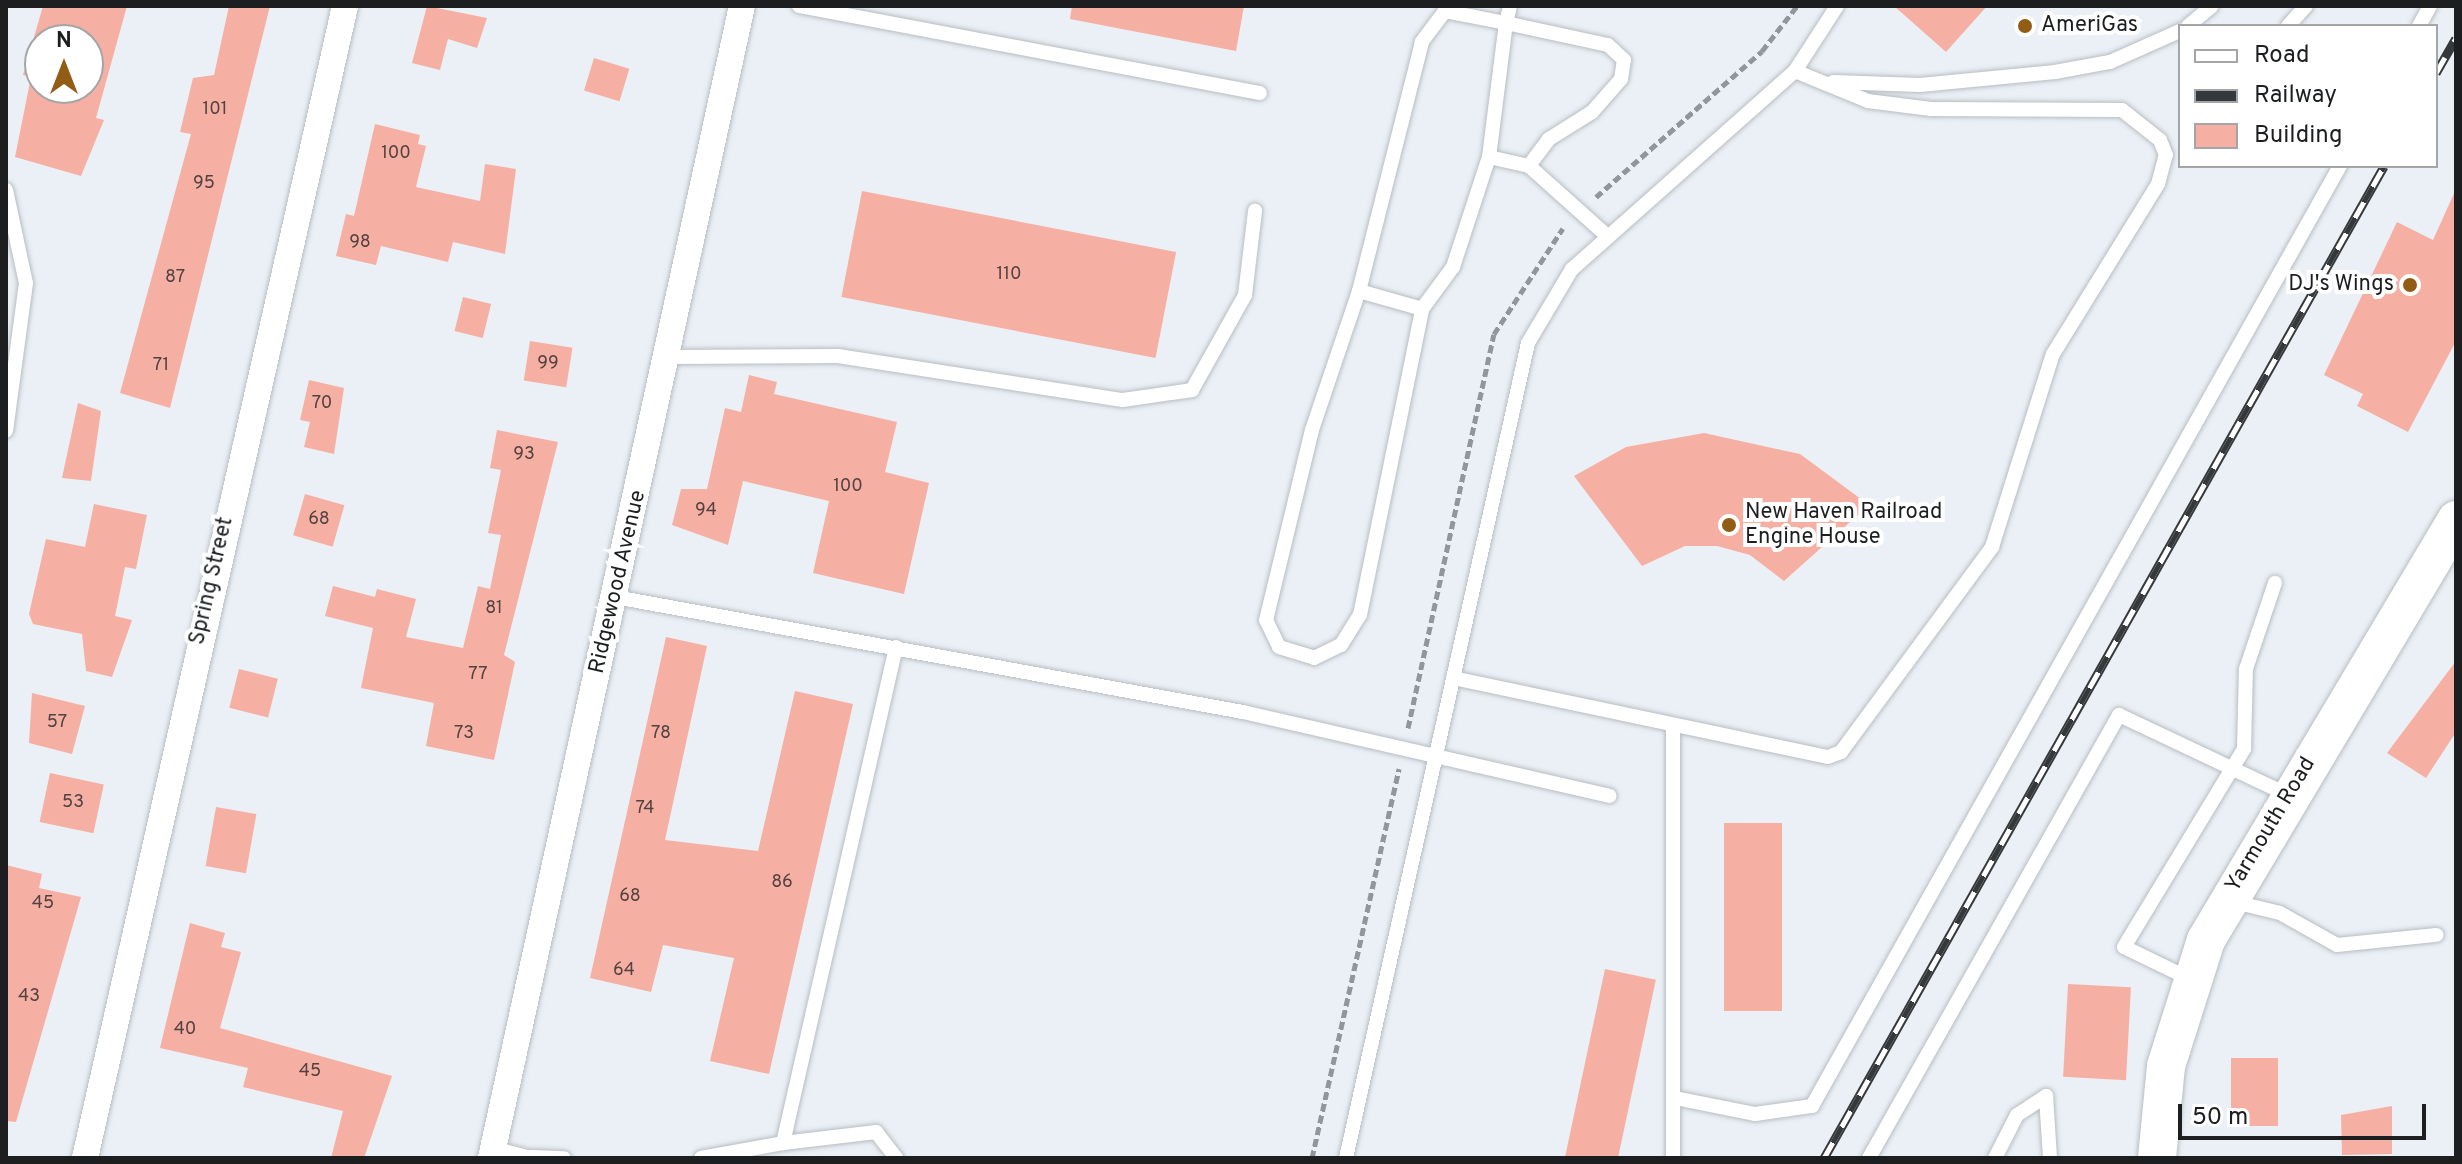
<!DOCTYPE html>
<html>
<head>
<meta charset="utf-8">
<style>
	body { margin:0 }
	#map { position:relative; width:2462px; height:1164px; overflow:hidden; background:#eaf0f5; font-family:Overpass,sans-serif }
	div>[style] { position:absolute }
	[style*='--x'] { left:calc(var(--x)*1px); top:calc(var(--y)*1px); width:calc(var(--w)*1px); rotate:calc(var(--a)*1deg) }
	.building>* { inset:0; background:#f6b0a3; transform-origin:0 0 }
	.path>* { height:5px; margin-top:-2.5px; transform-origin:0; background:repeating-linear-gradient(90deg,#92969a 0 8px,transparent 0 12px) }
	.roads { filter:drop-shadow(0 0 2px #b8bdc2) drop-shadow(0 0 2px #b8bdc2) }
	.service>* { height:14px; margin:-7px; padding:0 7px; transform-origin:7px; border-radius:7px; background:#fff }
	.minor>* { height:26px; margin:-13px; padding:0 13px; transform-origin:13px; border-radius:13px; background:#fff }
	.secondary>* { height:38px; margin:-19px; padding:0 19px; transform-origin:19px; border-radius:19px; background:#fff }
	.rail>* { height:9px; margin-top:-4.5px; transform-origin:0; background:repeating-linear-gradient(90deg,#fff 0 18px,#36393b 0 36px); box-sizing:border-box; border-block:2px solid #36393b }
	.dots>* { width:22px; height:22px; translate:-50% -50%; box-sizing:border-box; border:4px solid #fff; border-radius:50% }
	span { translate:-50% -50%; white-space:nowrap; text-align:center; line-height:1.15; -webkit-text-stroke:8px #fff; paint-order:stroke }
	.number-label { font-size:18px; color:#524241 }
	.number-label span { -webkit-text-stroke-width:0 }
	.poi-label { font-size:22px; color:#1c1e20 }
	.left { translate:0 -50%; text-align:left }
	.right { translate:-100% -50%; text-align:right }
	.street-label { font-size:22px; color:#1c1e20 }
	.frame { position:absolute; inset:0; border:8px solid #1c1e20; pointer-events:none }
	.legend { position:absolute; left:2178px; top:24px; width:260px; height:144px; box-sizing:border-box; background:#fff; border:2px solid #a4a5a6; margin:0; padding:10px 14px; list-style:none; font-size:24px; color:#1c1e20 }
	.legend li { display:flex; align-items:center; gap:16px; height:40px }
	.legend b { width:40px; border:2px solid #a4a5a6 }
	.north { position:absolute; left:24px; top:24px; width:80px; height:80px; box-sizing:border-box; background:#fff; border:2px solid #a4a5a6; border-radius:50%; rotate:0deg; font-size:22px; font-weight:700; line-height:32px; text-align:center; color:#1c1e20 }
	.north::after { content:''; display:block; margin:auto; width:28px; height:36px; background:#935c15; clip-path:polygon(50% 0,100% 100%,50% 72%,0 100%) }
	.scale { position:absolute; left:2178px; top:1104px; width:248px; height:36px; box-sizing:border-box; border:4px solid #1c1e20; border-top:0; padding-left:10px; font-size:24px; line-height:28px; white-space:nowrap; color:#1c1e20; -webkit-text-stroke:6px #fff; paint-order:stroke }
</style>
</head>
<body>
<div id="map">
	<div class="building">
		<div style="clip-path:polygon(evenodd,43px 6px,127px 6px,96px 118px,104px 120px,81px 176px,15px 157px,31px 77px,23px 75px,43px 6px,40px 40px,88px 40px,88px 88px,40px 88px,40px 40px)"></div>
		<div style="clip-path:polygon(229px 6px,270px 6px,170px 408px,120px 393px,191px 134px,180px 132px,193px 78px,214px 75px)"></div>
		<div style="clip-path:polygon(427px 6px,487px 18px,477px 48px,448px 39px,440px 70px,412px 63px)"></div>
		<div style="clip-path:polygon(1072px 6px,1244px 6px,1236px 51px,1070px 19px)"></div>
		<div style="clip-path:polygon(1894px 6px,1987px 6px,1946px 52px)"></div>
		<div style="left:594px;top:58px;width:37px;height:34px;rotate:17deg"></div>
		<div style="clip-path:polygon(375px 124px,420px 135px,418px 144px,426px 146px,416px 187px,480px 201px,485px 164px,516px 169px,505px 254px,453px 242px,448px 262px,381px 246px,376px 265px,336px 256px,346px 214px,354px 216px)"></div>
		<div style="clip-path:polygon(2456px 189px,2456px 341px,2408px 432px,2357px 406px,2363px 394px,2324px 375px,2397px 222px,2433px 240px)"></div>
		<div style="left:862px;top:191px;width:320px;height:108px;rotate:11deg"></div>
		<div style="left:463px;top:297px;width:29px;height:35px;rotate:14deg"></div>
		<div style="left:530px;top:341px;width:43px;height:40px;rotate:9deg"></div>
		<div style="clip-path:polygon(749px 375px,777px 382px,774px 394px,897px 422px,885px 472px,929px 483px,904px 594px,813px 573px,829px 501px,743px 481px,728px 545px,672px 525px,681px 489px,707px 489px,725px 408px,741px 412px)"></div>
		<div style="clip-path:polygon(309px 380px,344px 388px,334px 454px,304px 447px,310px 422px,300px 420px)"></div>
		<div style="clip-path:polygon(78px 403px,101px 411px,91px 481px,62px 478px)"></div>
		<div style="clip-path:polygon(497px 430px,558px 442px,504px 655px,515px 662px,494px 760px,426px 746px,434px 703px,361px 688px,373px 628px,325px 616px,333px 586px,375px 597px,377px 589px,416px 599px,406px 637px,463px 648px,478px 586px,490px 589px,501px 535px,488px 533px,501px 470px,490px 468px)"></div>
		<div style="clip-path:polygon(1704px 433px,1800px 454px,1869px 505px,1784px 581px,1750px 555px,1717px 546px,1685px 546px,1642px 566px,1574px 476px,1626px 447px)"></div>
		<div style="left:305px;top:494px;width:41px;height:43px;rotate:16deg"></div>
		<div style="clip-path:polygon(94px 504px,147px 515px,136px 569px,125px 567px,115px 616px,132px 620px,112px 677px,86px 671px,82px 634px,33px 624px,29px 614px,46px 539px,85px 547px)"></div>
		<div style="clip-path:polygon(666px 637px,707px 646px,665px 840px,758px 851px,795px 691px,853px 704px,769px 1074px,710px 1061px,734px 958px,663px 945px,651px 992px,590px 978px)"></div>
		<div style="clip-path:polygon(2456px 661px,2456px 732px,2426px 778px,2387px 753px)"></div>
		<div style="left:239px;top:669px;width:40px;height:40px;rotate:14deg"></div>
		<div style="clip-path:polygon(32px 693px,85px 706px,72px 754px,29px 743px)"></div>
		<div style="left:50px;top:773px;width:55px;height:50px;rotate:12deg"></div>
		<div style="left:216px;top:807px;width:41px;height:60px;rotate:10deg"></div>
		<div style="left:1724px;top:823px;width:58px;height:188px"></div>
		<div style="clip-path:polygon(6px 865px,42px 874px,39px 888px,81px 897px,16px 1122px,6px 1121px)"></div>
		<div style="clip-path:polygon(190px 923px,225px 933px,221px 947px,241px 952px,220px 1028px,392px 1076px,364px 1158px,331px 1158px,343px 1111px,243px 1087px,248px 1068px,160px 1048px)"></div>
		<div style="left:1605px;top:969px;width:52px;height:194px;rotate:12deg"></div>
		<div style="left:2068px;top:984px;width:63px;height:93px;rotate:3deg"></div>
		<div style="left:2231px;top:1058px;width:47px;height:68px"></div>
		<div style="clip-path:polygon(2392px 1106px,2392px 1154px,2342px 1155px,2341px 1115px)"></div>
	</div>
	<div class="path">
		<div style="--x:1596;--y:197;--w:221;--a:-41.3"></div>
		<div style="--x:1762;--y:51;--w:57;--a:-52.1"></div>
		<div style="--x:1408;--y:728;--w:403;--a:-77.7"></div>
		<div style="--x:1494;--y:334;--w:126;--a:-56.9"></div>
		<div style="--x:1312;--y:1158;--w:399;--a:-77.4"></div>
	</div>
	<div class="roads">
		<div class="service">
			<div style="--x:799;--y:6;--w:469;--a:10.7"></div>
			<div style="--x:1510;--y:6;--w:17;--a:103"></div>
			<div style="--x:1506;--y:23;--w:104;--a:12.2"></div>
			<div style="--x:1608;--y:45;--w:22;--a:43"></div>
			<div style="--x:1624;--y:60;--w:19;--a:99"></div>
			<div style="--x:1621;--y:79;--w:44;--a:131.3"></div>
			<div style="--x:1592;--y:112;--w:51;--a:147.9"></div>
			<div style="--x:1549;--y:139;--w:34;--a:127"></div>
			<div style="--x:2188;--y:26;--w:31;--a:-40"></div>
			<div style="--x:2288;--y:26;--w:27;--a:-48"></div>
			<div style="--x:2419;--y:26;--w:23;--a:-61"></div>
			<div style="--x:1833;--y:82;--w:87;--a:2"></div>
			<div style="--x:1920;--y:85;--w:136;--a:-5.5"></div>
			<div style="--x:2055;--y:72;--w:56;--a:-10.3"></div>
			<div style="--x:2110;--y:62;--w:77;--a:-23.9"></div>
			<div style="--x:1489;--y:157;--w:135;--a:-82.8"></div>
			<div style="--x:1506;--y:23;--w:62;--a:-168.9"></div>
			<div style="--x:1445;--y:11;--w:39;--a:127"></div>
			<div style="--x:1422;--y:42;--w:257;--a:104.2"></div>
			<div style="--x:1359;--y:291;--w:147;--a:108.7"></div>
			<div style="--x:1312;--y:430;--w:195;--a:103.6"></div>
			<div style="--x:1266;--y:620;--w:30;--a:64"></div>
			<div style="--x:1279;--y:647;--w:37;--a:17"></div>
			<div style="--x:1314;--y:658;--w:30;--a:-26"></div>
			<div style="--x:1341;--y:645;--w:36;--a:-58"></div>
			<div style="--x:1360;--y:615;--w:312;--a:-78.5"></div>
			<div style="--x:1422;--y:309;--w:52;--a:-53.6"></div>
			<div style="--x:1453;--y:267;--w:116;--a:-71.9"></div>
			<div style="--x:1489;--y:157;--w:41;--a:12.7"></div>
			<div style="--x:1529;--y:166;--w:102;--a:41.8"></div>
			<div style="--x:6;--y:190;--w:95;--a:77.9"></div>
			<div style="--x:26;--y:283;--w:149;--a:97.7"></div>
			<div style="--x:1359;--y:291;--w:66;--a:15.9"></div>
			<div style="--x:669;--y:357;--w:169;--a:-0.3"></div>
			<div style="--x:838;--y:356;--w:288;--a:8.8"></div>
			<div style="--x:1123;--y:400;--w:70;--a:-8.2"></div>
			<div style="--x:1192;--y:390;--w:109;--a:-60.8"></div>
			<div style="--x:1245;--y:295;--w:85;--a:-83.2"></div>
			<div style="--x:615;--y:597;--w:638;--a:10.38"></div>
			<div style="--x:1243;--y:712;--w:376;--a:12.9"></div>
			<div style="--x:896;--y:647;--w:509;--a:102.83"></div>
			<div style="--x:783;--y:1143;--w:94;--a:-6.7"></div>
			<div style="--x:876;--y:1132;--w:33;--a:52"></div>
			<div style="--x:1453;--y:678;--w:383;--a:11.9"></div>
			<div style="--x:1828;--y:757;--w:14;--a:-21"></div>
			<div style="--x:1841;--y:752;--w:255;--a:-53.6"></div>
			<div style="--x:1992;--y:547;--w:202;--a:-72.5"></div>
			<div style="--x:2053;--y:354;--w:200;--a:-58.3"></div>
			<div style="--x:2158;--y:184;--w:30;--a:-75"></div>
			<div style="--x:2166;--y:155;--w:16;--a:-112"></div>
			<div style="--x:2160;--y:140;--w:48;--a:-141.7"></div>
			<div style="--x:2122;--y:110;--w:191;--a:-179.7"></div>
			<div style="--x:1931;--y:109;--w:64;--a:-172.8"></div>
			<div style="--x:1868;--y:101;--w:79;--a:-157.7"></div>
			<div style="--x:1673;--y:730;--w:428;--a:90"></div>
			<div style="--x:2230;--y:901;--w:51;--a:13.5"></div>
			<div style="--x:2280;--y:913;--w:65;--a:29.3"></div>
			<div style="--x:2337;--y:945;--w:100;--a:-5.8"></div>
			<div style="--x:2190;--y:979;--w:73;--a:-154.1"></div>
			<div style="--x:2124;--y:947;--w:232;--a:-58.8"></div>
			<div style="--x:2244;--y:749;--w:80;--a:-88.6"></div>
			<div style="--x:2246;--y:669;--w:91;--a:-71.4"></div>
			<div style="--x:1675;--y:1098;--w:82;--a:11.3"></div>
			<div style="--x:1755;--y:1114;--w:58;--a:-8"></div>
			<div style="--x:1812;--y:1106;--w:1078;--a:-60.68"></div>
			<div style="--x:493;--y:1148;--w:39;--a:15"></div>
			<div style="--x:531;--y:1157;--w:33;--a:2"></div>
			<div style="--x:701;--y:1158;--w:83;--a:-10.4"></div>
			<div style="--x:1346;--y:1158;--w:835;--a:-77.41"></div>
			<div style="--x:1528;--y:343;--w:86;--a:-59.3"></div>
			<div style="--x:1572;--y:269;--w:298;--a:-41.6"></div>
			<div style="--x:1795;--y:71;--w:77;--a:-57.1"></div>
			<div style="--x:1869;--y:1158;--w:509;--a:-60.56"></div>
			<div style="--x:2119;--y:715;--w:187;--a:25.3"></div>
			<div style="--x:1995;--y:1158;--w:48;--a:-62.9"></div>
			<div style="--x:2017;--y:1115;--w:35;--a:-33"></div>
			<div style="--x:2046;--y:1096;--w:62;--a:86.3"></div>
		</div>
		<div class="minor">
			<div style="--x:85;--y:1158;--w:1181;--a:-77.28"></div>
			<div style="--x:491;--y:1158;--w:1179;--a:-77.71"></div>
		</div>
		<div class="secondary">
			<div style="--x:2157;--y:1158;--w:92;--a:-84.4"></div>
			<div style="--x:2166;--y:1066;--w:132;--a:-72.4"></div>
			<div style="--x:2206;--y:940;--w:489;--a:-59.2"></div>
		</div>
	</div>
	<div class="rail">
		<div style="--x:2436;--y:73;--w:40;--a:-60.3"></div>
		<div style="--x:1824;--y:1158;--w:1139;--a:-60.55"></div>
	</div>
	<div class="dots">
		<div style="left:2025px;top:26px;background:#935c15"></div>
		<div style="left:2410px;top:285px;background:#935c15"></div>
		<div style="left:1729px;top:525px;background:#935c15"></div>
	</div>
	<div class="number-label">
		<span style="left:215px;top:110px">101</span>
		<span style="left:396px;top:154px">100</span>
		<span style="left:204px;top:184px">95</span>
		<span style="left:360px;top:243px">98</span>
		<span style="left:1009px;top:275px">110</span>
		<span style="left:175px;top:278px">87</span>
		<span style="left:548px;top:364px">99</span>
		<span style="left:161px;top:366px">71</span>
		<span style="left:322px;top:404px">70</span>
		<span style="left:524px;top:455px">93</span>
		<span style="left:848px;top:487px">100</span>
		<span style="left:706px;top:511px">94</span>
		<span style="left:319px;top:520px">68</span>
		<span style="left:494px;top:609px">81</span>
		<span style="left:478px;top:675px">77</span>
		<span style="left:57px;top:723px">57</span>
		<span style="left:464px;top:734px">73</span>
		<span style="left:661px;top:734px">78</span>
		<span style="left:73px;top:803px">53</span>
		<span style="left:645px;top:809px">74</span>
		<span style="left:782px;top:883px">86</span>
		<span style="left:630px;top:897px">68</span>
		<span style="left:43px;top:904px">45</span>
		<span style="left:624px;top:971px">64</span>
		<span style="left:29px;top:997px">43</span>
		<span style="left:185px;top:1030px">40</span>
		<span style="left:310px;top:1072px">45</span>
	</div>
	<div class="poi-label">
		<span class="left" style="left:2041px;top:26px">AmeriGas</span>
		<span class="right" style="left:2394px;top:285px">DJ's Wings</span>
		<span class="left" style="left:1745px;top:525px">New Haven Railroad<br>Engine House</span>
	</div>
	<div class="street-label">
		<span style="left:212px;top:581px;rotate:-77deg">Spring Street</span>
		<span style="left:618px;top:582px;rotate:-77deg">Ridgewood Avenue</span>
		<span style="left:2271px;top:825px;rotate:-59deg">Yarmouth Road</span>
	</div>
	<div class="frame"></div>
	<ul class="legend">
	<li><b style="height:10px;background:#fff"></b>Road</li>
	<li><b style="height:10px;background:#36393b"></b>Railway</li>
	<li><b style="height:22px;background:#f6b0a3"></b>Building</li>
	</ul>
	<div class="north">N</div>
	<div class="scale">50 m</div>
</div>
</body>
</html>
